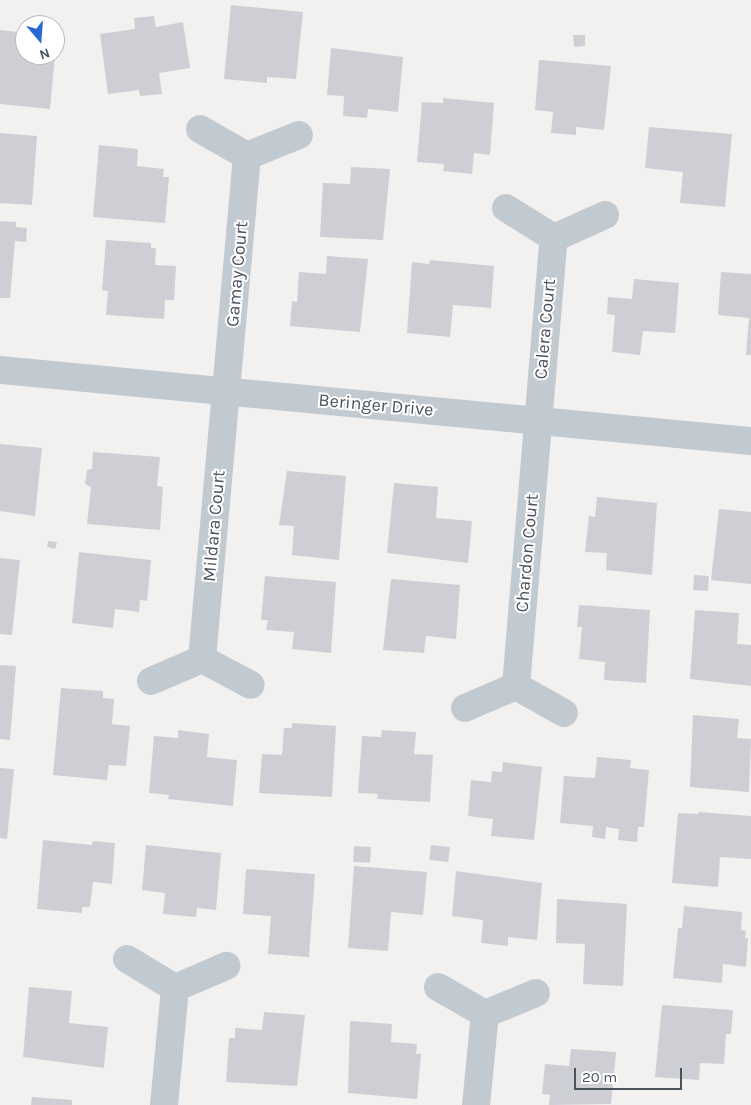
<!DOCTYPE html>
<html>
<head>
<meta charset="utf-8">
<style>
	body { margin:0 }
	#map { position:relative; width:751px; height:1105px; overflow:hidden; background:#f3f1f0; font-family:Karla,sans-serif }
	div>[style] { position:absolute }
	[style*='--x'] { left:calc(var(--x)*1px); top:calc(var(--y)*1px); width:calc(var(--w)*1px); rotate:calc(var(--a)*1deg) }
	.building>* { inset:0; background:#cecfd4; transform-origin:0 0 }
	.minor>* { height:28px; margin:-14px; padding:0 14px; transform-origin:14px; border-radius:14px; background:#c2cad1 }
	span { translate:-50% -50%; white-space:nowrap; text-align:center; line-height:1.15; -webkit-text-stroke:4px #fff; paint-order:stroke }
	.street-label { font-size:18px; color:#4a525c }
	.north { position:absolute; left:15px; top:15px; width:50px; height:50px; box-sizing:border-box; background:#fff; border:1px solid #b7babe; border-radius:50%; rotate:162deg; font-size:14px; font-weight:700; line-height:20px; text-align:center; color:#4a525c }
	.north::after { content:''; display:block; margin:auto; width:18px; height:22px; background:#286ad5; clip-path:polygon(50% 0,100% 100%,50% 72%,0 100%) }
	.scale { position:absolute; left:574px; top:1068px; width:108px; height:22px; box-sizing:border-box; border:2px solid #4a525c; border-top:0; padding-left:6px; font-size:15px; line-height:18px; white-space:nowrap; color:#4a525c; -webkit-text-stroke:4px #fff; paint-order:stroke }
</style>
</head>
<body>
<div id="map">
	<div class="building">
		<div style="clip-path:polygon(231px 5px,303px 12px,296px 79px,267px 77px,267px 83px,224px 79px)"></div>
		<div style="clip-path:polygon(154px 16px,156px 27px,183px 22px,190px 68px,159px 73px,162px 94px,140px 96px,139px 90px,108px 94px,100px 34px,135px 29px,134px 18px)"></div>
		<div style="clip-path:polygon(0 30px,25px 33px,25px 55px,55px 55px,50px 109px,0 104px)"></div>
		<div style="clip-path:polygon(573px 35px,585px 35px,585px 46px,574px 47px)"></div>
		<div style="clip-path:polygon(331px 48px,403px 57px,398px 112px,368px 109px,367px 118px,343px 116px,344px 96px,327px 95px)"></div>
		<div style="clip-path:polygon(539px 60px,611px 66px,604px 130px,576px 127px,576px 135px,551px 133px,553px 112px,535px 110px)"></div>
		<div style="clip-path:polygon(443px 98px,494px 103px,490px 155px,474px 153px,472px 174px,443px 171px,444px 164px,417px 162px,422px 102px,443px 103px)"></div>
		<div style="clip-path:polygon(649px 127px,732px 134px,725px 207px,680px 203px,683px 172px,645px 168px)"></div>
		<div style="clip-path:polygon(0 133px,37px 136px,32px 205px,0 203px)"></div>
		<div style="clip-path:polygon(99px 145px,138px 149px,137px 166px,164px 169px,163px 177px,169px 177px,165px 223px,93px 217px)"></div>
		<div style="clip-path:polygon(351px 167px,390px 169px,383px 240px,320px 237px,323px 183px,350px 184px)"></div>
		<div style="clip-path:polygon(0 221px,16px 222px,16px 227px,27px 228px,26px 242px,15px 241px,10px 298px,0 298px)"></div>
		<div style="clip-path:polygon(106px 240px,151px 243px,151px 248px,156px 248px,155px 265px,176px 266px,174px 300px,165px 300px,164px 319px,106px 315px,108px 291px,102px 290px)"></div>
		<div style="clip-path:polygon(327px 256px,368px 259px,360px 332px,290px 326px,292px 301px,297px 302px,299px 272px,326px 274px)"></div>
		<div style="clip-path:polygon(430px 260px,494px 266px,491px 308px,453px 305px,450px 337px,407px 333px,412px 262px,429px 264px)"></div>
		<div style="clip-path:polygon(721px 272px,751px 274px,751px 355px,746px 355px,749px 318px,718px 315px)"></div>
		<div style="clip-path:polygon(634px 279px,679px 283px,675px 333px,643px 331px,640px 355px,612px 352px,615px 315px,607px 314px,608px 297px,632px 299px)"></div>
		<div style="clip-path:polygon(0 444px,42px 448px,35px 516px,0 511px)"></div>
		<div style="clip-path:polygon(93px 452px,160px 457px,157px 486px,163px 487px,160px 530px,87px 524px,91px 487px,85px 484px,87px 470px,92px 469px)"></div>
		<div style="clip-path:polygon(287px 471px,346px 476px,339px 560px,292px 555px,294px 526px,279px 525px)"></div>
		<div style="clip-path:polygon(394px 483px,438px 487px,436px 518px,472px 521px,468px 563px,387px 553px)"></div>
		<div style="clip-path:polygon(597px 497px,657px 503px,652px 575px,606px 570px,607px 553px,585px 552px,589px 516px,595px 517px)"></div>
		<div style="clip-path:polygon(719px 509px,751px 512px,751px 584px,711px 580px)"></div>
		<div style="clip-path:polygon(48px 541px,57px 542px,55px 549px,47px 547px)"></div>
		<div style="clip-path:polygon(79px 552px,151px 560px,147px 601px,140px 600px,139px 612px,115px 609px,113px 628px,72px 623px)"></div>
		<div style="clip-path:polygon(0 558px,20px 560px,12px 635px,0 634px)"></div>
		<div style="left:694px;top:575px;width:15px;height:15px;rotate:4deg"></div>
		<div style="clip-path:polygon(265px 576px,336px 582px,331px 653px,292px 649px,294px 632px,266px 630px,268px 620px,261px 620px)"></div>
		<div style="clip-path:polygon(391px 579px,460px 585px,456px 639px,426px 636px,424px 653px,383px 650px)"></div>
		<div style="clip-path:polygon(579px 605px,650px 610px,646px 683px,604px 680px,605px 662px,579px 659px,582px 627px,577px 627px)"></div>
		<div style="clip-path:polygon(695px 610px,739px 613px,737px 644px,751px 645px,751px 686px,690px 679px)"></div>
		<div style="clip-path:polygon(0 665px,16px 666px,10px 740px,0 739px)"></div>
		<div style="clip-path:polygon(61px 688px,103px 691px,103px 698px,114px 699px,112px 724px,130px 726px,126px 766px,109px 765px,107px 780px,53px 775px)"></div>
		<div style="clip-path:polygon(693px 715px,739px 719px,737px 738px,751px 739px,749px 792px,690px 787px)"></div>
		<div style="clip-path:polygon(292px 723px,336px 726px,332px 797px,259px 793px,262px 754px,282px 755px,284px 728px,292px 728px)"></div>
		<div style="clip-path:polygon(178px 730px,209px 734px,207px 757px,237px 760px,233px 806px,168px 799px,169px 795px,149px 793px,154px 736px,178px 738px)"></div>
		<div style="clip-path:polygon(382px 730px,416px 732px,414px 754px,433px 755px,430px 802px,377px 799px,378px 794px,358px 793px,362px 736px,381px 737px)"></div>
		<div style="clip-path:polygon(597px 757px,631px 760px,630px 768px,649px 770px,644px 827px,638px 827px,637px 842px,618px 840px,619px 829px,606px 827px,605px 839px,592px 837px,593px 826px,560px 823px,564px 776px,595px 778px)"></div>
		<div style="clip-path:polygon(503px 762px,542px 767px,534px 840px,491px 836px,493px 819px,468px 816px,471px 780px,491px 782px,492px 771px,502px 772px)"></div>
		<div style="clip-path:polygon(0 768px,14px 769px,7px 839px,0 838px)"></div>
		<div style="clip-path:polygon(698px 812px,751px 816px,751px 859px,720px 857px,718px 887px,672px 883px,678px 813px,698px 814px)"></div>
		<div style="clip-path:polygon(43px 840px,92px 845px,93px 841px,115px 843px,112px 884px,93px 882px,90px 907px,82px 907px,82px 913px,37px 909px)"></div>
		<div style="clip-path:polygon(146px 845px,221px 853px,216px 910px,197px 908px,196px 917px,163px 914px,165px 893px,142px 890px)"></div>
		<div style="left:431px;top:845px;width:19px;height:15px;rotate:6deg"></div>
		<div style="left:354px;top:846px;width:17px;height:16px;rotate:3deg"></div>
		<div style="clip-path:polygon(354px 866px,427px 872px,423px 915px,391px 912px,388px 951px,348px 948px)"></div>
		<div style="clip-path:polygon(246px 869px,315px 874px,309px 957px,268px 954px,271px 916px,243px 914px)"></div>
		<div style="clip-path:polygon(456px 871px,542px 883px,537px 940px,508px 937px,508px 946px,481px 943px,483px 920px,452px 916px)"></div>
		<div style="clip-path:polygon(557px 899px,627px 904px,623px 986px,583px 984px,585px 944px,556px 943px)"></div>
		<div style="clip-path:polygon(684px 906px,742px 912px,741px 930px,746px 931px,745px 938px,748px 938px,746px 967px,723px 964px,722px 983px,673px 978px,678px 928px,682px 928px)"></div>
		<div style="clip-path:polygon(29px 987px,72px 991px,69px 1023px,108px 1027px,104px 1068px,23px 1057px)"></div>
		<div style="clip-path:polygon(662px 1005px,733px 1010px,731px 1034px,726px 1034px,724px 1064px,700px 1063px,699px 1080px,655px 1077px)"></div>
		<div style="clip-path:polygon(264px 1012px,305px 1015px,297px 1086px,226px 1082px,229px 1038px,235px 1038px,235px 1028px,262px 1030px)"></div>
		<div style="clip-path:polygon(350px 1021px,392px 1024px,391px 1042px,417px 1044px,416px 1054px,421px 1054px,417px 1099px,348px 1093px)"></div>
		<div style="clip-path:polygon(571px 1049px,616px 1052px,611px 1104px,549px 1105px,550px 1095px,542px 1094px,545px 1064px,569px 1066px)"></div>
		<div style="clip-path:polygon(32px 1097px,72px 1100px,72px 1105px,31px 1105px)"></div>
	</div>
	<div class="minor">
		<div style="--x:200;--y:129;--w:54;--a:29.9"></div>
		<div style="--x:247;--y:156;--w:56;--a:-22"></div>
		<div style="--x:506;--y:208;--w:57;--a:32"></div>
		<div style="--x:554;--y:238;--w:56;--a:-24.3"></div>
		<div style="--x:0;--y:370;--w:754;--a:5.4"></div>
		<div style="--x:202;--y:659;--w:505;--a:-84.89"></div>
		<div style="--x:151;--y:681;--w:56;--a:-23.3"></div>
		<div style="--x:202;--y:659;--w:55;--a:28"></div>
		<div style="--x:516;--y:686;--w:450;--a:-85.2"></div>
		<div style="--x:465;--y:708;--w:56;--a:-23.3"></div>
		<div style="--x:516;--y:686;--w:55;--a:29.4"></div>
		<div style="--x:127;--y:959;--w:56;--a:31.1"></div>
		<div style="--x:175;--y:988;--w:56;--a:-23.3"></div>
		<div style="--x:438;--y:987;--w:54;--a:29.9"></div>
		<div style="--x:485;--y:1014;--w:55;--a:-22.4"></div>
		<div style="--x:164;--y:1105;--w:118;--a:-84.6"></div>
		<div style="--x:476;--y:1105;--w:91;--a:-84.4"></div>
	</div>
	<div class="street-label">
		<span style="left:237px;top:274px;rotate:-85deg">Gamay Court</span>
		<span style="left:545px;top:329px;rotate:-85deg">Calera Court</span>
		<span style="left:376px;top:405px;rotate:5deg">Beringer Drive</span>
		<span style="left:214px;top:526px;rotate:-85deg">Mildara Court</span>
		<span style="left:527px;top:553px;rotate:-85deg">Chardon Court</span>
	</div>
	<div class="north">N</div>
	<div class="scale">20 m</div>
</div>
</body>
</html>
